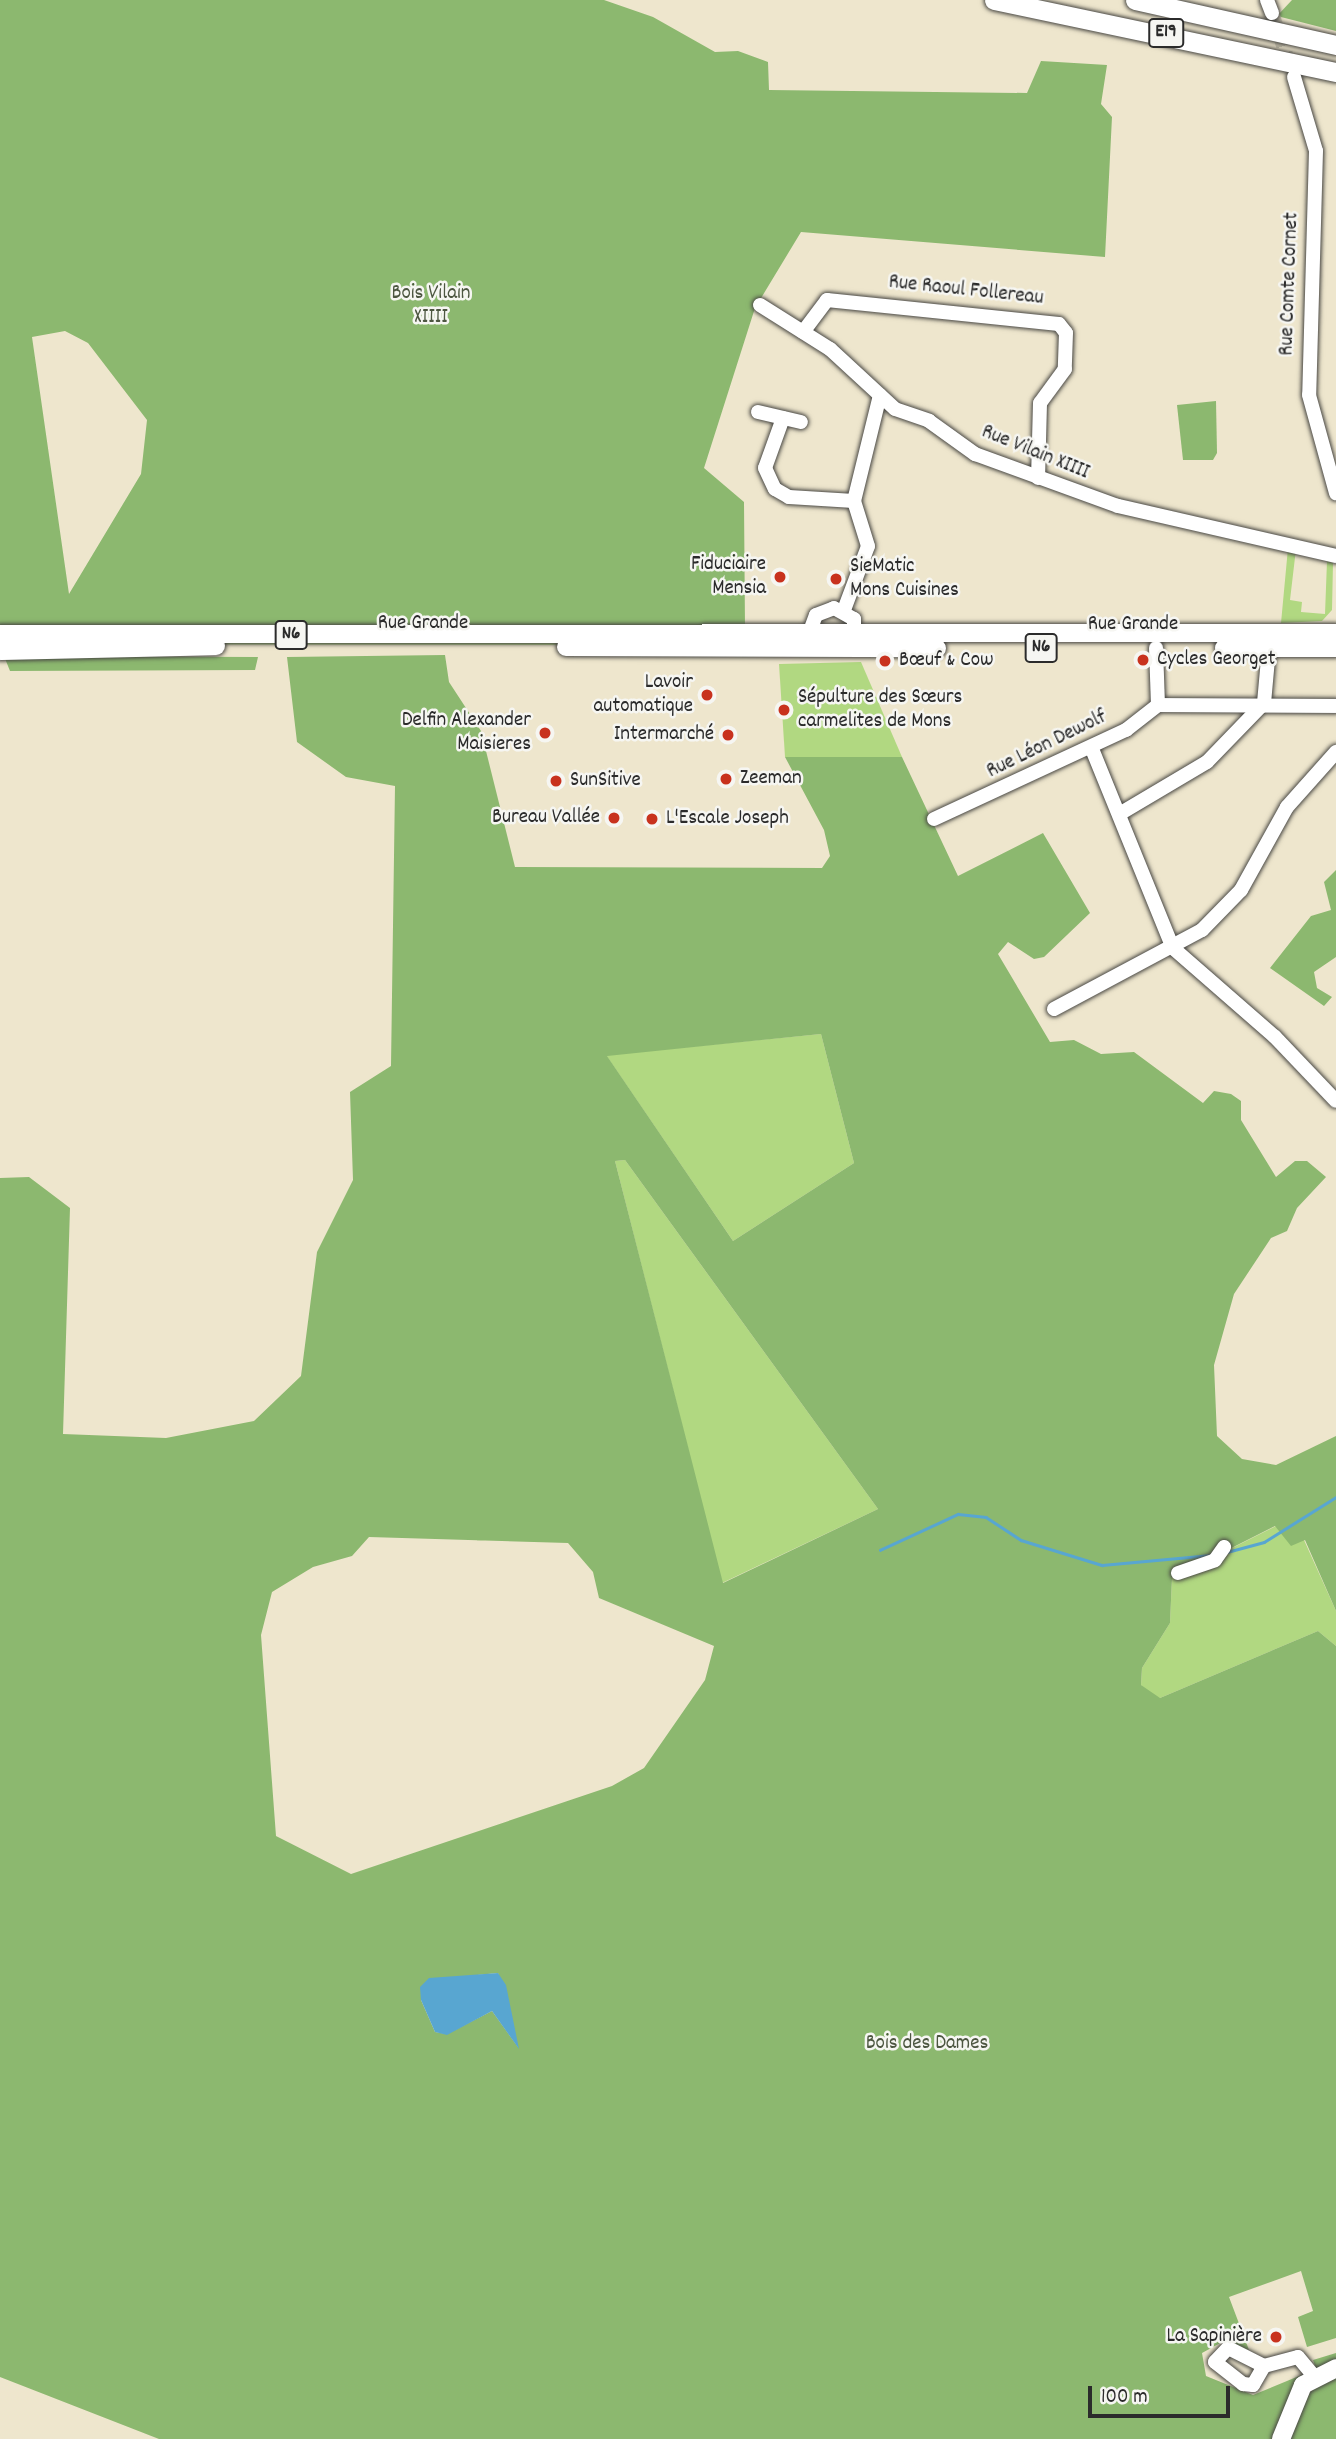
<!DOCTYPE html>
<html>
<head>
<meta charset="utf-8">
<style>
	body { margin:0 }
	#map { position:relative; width:1336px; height:2439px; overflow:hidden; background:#eee6cd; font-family:Dekko,sans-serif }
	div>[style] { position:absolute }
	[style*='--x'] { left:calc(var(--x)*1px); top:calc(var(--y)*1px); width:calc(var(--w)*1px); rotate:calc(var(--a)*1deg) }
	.green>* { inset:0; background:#b1d881 }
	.forest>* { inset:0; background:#8cb86f }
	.water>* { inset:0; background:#58a6d1 }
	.stream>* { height:2.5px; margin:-1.25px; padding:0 1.25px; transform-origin:1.25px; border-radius:1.25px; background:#58a6d1 }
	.minor-tunnel>* { height:14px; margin-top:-7px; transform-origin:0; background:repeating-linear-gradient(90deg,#c7c1ad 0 14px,transparent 0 21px) }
	.roads { filter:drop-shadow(0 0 2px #484743) drop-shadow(0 0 2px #484743) }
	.minor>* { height:14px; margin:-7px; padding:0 7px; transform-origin:7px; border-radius:7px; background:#fff }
	.major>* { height:18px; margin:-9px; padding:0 9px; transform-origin:9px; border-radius:9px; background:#fff }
	.highway>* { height:19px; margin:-9.5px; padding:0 9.5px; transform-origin:9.5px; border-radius:9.5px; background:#fff }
	.dots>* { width:19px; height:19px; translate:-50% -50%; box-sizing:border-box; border:4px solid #f6f6f2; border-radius:50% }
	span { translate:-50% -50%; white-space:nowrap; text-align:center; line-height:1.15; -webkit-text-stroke:5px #f6f6f2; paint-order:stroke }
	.shield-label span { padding:2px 5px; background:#f6f6f2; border:2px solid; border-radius:5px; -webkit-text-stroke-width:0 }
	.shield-label { font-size:19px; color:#2b2b2b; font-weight:700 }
	.street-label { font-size:21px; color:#2b2b2b }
	.park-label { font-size:21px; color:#4c5640 }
	.poi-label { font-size:21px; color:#2b2b2b }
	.right { translate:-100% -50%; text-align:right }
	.left { translate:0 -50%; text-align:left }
	.scale { position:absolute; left:1088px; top:2386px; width:142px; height:32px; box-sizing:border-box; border:4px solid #2b2b2b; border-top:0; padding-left:9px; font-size:21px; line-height:24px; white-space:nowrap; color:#2b2b2b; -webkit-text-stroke:5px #f6f6f2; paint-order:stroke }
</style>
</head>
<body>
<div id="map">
	<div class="green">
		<div style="clip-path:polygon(1288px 548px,1296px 549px,1290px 600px,1302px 602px,1301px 612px,1325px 614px,1327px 561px,1333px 563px,1332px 610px,1322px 621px,1281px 623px)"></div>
		<div style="clip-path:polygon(608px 640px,608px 645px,0 644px)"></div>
		<div style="clip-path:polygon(861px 662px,902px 757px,785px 757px,779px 664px)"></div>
		<div style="clip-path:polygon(821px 1034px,854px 1163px,733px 1241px,606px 1055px)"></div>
		<div style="clip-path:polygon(625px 1160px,878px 1509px,722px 1583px,615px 1161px)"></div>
		<div style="clip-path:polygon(1276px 1526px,1304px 1540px,1336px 1611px,1336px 1646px,1318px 1631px,1160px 1698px,1150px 1697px,1141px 1685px,1142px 1668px,1170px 1623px,1172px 1578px)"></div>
	</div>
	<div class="forest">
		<div style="clip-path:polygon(evenodd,0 0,604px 0,653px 17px,715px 52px,738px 51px,768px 62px,769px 90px,1027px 93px,1041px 61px,1107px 65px,1101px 104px,1112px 117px,1105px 257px,801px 232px,755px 308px,704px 468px,744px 502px,745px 628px,0 626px,0 0,65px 331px,88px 343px,147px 420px,141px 474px,69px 594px,32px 337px,65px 331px)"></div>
		<div style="clip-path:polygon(1292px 0,1336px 0,1336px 31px,1277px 16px)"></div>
		<div style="clip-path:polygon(1216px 401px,1217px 453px,1213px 460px,1183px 460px,1177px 405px)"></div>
		<div style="clip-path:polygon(evenodd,445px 655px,449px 682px,481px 731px,515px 867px,822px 868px,830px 856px,824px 830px,785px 757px,902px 757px,958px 876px,1043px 833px,1090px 913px,1044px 957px,1034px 959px,1008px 942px,998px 954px,1050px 1042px,1074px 1040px,1101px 1054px,1134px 1052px,1203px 1103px,1214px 1091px,1231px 1094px,1241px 1101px,1241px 1120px,1276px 1177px,1295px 1161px,1307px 1161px,1326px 1177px,1297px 1208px,1287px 1231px,1271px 1238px,1234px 1294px,1214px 1365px,1217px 1436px,1242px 1459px,1276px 1465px,1336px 1436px,1336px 1611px,1305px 1540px,1291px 1546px,1275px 1526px,1172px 1578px,1170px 1623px,1142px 1668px,1141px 1685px,1160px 1698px,1318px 1631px,1336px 1646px,1336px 2338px,1307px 2347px,1298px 2317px,1313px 2311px,1301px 2271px,1229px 2297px,1249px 2350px,1224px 2341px,1202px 2353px,1206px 2376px,1253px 2395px,1316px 2369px,1313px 2360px,1336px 2353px,1336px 2439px,159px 2439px,0 2377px,0 1178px,29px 1177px,70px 1208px,63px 1434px,166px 1438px,254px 1421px,301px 1376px,317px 1252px,353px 1180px,350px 1092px,391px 1066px,395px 786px,346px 777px,297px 742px,287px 657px,445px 655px,821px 1034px,854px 1163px,733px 1241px,607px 1056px,821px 1034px,445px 655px,625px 1160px,878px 1509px,723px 1583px,615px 1161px,625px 1160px,445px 655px,369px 1537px,568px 1543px,593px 1572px,599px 1598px,714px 1646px,705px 1680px,644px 1768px,612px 1786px,351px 1874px,276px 1836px,261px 1635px,272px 1592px,313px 1567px,352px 1556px,369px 1537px,445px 655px,498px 1973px,518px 2047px,492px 2011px,447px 2034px,435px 2032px,421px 2000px,467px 1976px,498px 1973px)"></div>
		<div style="clip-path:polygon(4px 656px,258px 657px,255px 670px,10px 671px)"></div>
		<div style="clip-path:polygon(1336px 870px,1336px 957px,1314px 972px,1317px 988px,1332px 997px,1324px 1006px,1270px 968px,1311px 916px,1331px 910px,1324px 882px)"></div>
	</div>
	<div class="water">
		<div style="clip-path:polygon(498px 1973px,506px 1985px,519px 2049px,492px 2011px,447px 2035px,435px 2032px,421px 2000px,420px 1987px,429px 1978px)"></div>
	</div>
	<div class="stream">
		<div style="--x:880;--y:1550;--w:86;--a:-24.8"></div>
		<div style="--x:958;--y:1514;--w:28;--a:6"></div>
		<div style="--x:986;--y:1517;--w:42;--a:33.3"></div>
		<div style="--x:1021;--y:1540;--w:85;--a:17.2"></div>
		<div style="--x:1102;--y:1565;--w:109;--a:-5.2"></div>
		<div style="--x:1227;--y:1552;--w:38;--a:-15"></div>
		<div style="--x:1264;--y:1542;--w:85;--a:-32"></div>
	</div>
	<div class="minor-tunnel">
		<div style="--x:1272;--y:13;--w:59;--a:71.3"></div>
	</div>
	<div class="roads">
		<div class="minor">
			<div style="--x:1267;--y:0;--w:14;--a:69"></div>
			<div style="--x:1294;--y:77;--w:77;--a:73.4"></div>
			<div style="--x:1316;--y:151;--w:244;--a:91.6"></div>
			<div style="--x:1309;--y:395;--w:102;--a:74.6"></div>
			<div style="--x:760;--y:305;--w:83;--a:32.2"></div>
			<div style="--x:830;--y:349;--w:88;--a:42.7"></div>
			<div style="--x:895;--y:409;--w:36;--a:19"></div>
			<div style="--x:929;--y:421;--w:57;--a:35.7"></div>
			<div style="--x:975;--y:454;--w:152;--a:20"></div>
			<div style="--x:1118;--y:506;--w:224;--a:12.9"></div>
			<div style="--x:803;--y:332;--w:40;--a:-53"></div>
			<div style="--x:827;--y:300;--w:233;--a:5.9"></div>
			<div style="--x:1059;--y:324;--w:11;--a:52"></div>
			<div style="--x:1066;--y:333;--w:36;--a:92"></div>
			<div style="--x:1065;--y:369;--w:42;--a:126.3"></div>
			<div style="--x:1040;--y:403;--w:75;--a:91.5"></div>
			<div style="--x:758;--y:412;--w:44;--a:13.1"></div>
			<div style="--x:783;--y:418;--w:53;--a:109.8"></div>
			<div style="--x:765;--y:468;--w:23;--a:65"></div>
			<div style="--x:775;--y:489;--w:16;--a:30"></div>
			<div style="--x:789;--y:497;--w:65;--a:3.5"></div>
			<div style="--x:844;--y:610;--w:68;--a:-69.4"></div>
			<div style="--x:868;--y:546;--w:47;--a:-107.3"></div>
			<div style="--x:854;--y:501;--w:109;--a:-76.2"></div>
			<div style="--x:809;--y:634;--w:20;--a:-70"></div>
			<div style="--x:816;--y:615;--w:19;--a:-21"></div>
			<div style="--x:834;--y:608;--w:23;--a:29"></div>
			<div style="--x:854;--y:619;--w:20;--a:90"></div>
			<div style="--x:1158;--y:705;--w:178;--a:0.3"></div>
			<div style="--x:1092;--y:749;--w:215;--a:67.9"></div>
			<div style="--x:1173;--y:948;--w:135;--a:41.1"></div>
			<div style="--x:1275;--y:1037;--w:88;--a:46.4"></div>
			<div style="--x:1121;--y:813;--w:100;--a:-30.7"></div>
			<div style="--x:1207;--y:762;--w:82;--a:-46"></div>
			<div style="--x:1264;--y:703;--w:55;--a:-84.8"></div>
			<div style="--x:934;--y:819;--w:212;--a:-24.9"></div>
			<div style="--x:1126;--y:730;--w:41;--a:-38"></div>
			<div style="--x:1158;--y:705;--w:57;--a:-92"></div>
			<div style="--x:1054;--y:1009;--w:168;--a:-28.1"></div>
			<div style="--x:1202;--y:930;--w:56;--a:-45.7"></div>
			<div style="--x:1241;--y:890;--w:95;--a:-61"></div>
			<div style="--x:1287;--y:807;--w:74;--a:-48.3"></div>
			<div style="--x:1178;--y:1573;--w:39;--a:-19"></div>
			<div style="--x:1215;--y:1560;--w:16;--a:-55"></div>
			<div style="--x:1264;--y:2366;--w:40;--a:-153.4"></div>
			<div style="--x:1228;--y:2348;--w:19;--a:133"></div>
			<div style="--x:1215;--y:2362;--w:36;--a:38"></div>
			<div style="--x:1243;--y:2384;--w:10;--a:6"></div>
			<div style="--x:1253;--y:2385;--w:22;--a:-60"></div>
			<div style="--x:1264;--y:2366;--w:35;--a:-15"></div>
			<div style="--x:1298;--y:2357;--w:25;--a:50"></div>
		</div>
		<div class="major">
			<div style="--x:0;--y:634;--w:1336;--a:-0.04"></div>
			<div style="--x:566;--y:647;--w:371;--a:0.2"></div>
			<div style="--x:1224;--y:648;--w:112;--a:0"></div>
			<div style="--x:0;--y:651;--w:216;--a:-1.3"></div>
			<div style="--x:1281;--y:2439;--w:58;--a:-67.8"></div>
			<div style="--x:1303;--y:2385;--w:37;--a:-27"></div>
		</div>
		<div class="highway">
			<div style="--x:994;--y:0;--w:349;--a:11.9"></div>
			<div style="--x:1135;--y:0;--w:206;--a:12.6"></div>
		</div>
	</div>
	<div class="dots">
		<div style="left:780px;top:577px;background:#c8321e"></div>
		<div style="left:836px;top:579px;background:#c8321e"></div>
		<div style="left:1143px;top:660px;background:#c8321e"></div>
		<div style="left:885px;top:661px;background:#c8321e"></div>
		<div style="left:707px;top:695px;background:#c8321e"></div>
		<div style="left:784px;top:710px;background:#c8321e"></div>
		<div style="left:545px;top:733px;background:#c8321e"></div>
		<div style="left:728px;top:735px;background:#c8321e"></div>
		<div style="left:726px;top:779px;background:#c8321e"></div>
		<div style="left:556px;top:781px;background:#c8321e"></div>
		<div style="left:614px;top:818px;background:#c8321e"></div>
		<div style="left:652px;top:819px;background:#c8321e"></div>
		<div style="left:1276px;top:2337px;background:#c8321e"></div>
	</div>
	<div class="shield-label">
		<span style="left:1166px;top:33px">E19</span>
		<span style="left:291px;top:635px">N6</span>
		<span style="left:1041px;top:648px">N6</span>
	</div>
	<div class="street-label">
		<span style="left:1290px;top:284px;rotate:-88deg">Rue Comte Cornet</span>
		<span style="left:966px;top:291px;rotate:6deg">Rue Raoul Follereau</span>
		<span style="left:1035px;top:453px;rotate:22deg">Rue Vilain XIIII</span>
		<span style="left:423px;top:624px">Rue Grande</span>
		<span style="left:1133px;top:625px">Rue Grande</span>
		<span style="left:1047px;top:745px;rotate:-26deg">Rue Léon Dewolf</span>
	</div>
	<div class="park-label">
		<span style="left:431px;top:306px">Bois Vilain<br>XIIII</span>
		<span style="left:927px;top:2044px">Bois des Dames</span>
	</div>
	<div class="poi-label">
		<span class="right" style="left:766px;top:577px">Fiduciaire<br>Mensia</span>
		<span class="left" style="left:850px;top:579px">SieMatic<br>Mons Cuisines</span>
		<span class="left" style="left:1157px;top:660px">Cycles Georget</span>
		<span class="left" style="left:899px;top:661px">Bœuf &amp; Cow</span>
		<span class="right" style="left:693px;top:695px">Lavoir<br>automatique</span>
		<span class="left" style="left:798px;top:710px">Sépulture des Sœurs<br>carmelites de Mons</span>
		<span class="right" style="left:531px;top:733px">Delfin Alexander<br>Maisieres</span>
		<span class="right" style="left:714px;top:735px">Intermarché</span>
		<span class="left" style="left:740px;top:779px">Zeeman</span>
		<span class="left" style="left:570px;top:781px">SunSitive</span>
		<span class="right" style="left:600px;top:818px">Bureau Vallée</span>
		<span class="left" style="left:666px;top:819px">L'Escale Joseph</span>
		<span class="right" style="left:1262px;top:2337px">La Sapinière</span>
	</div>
	<div class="scale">100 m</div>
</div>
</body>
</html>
